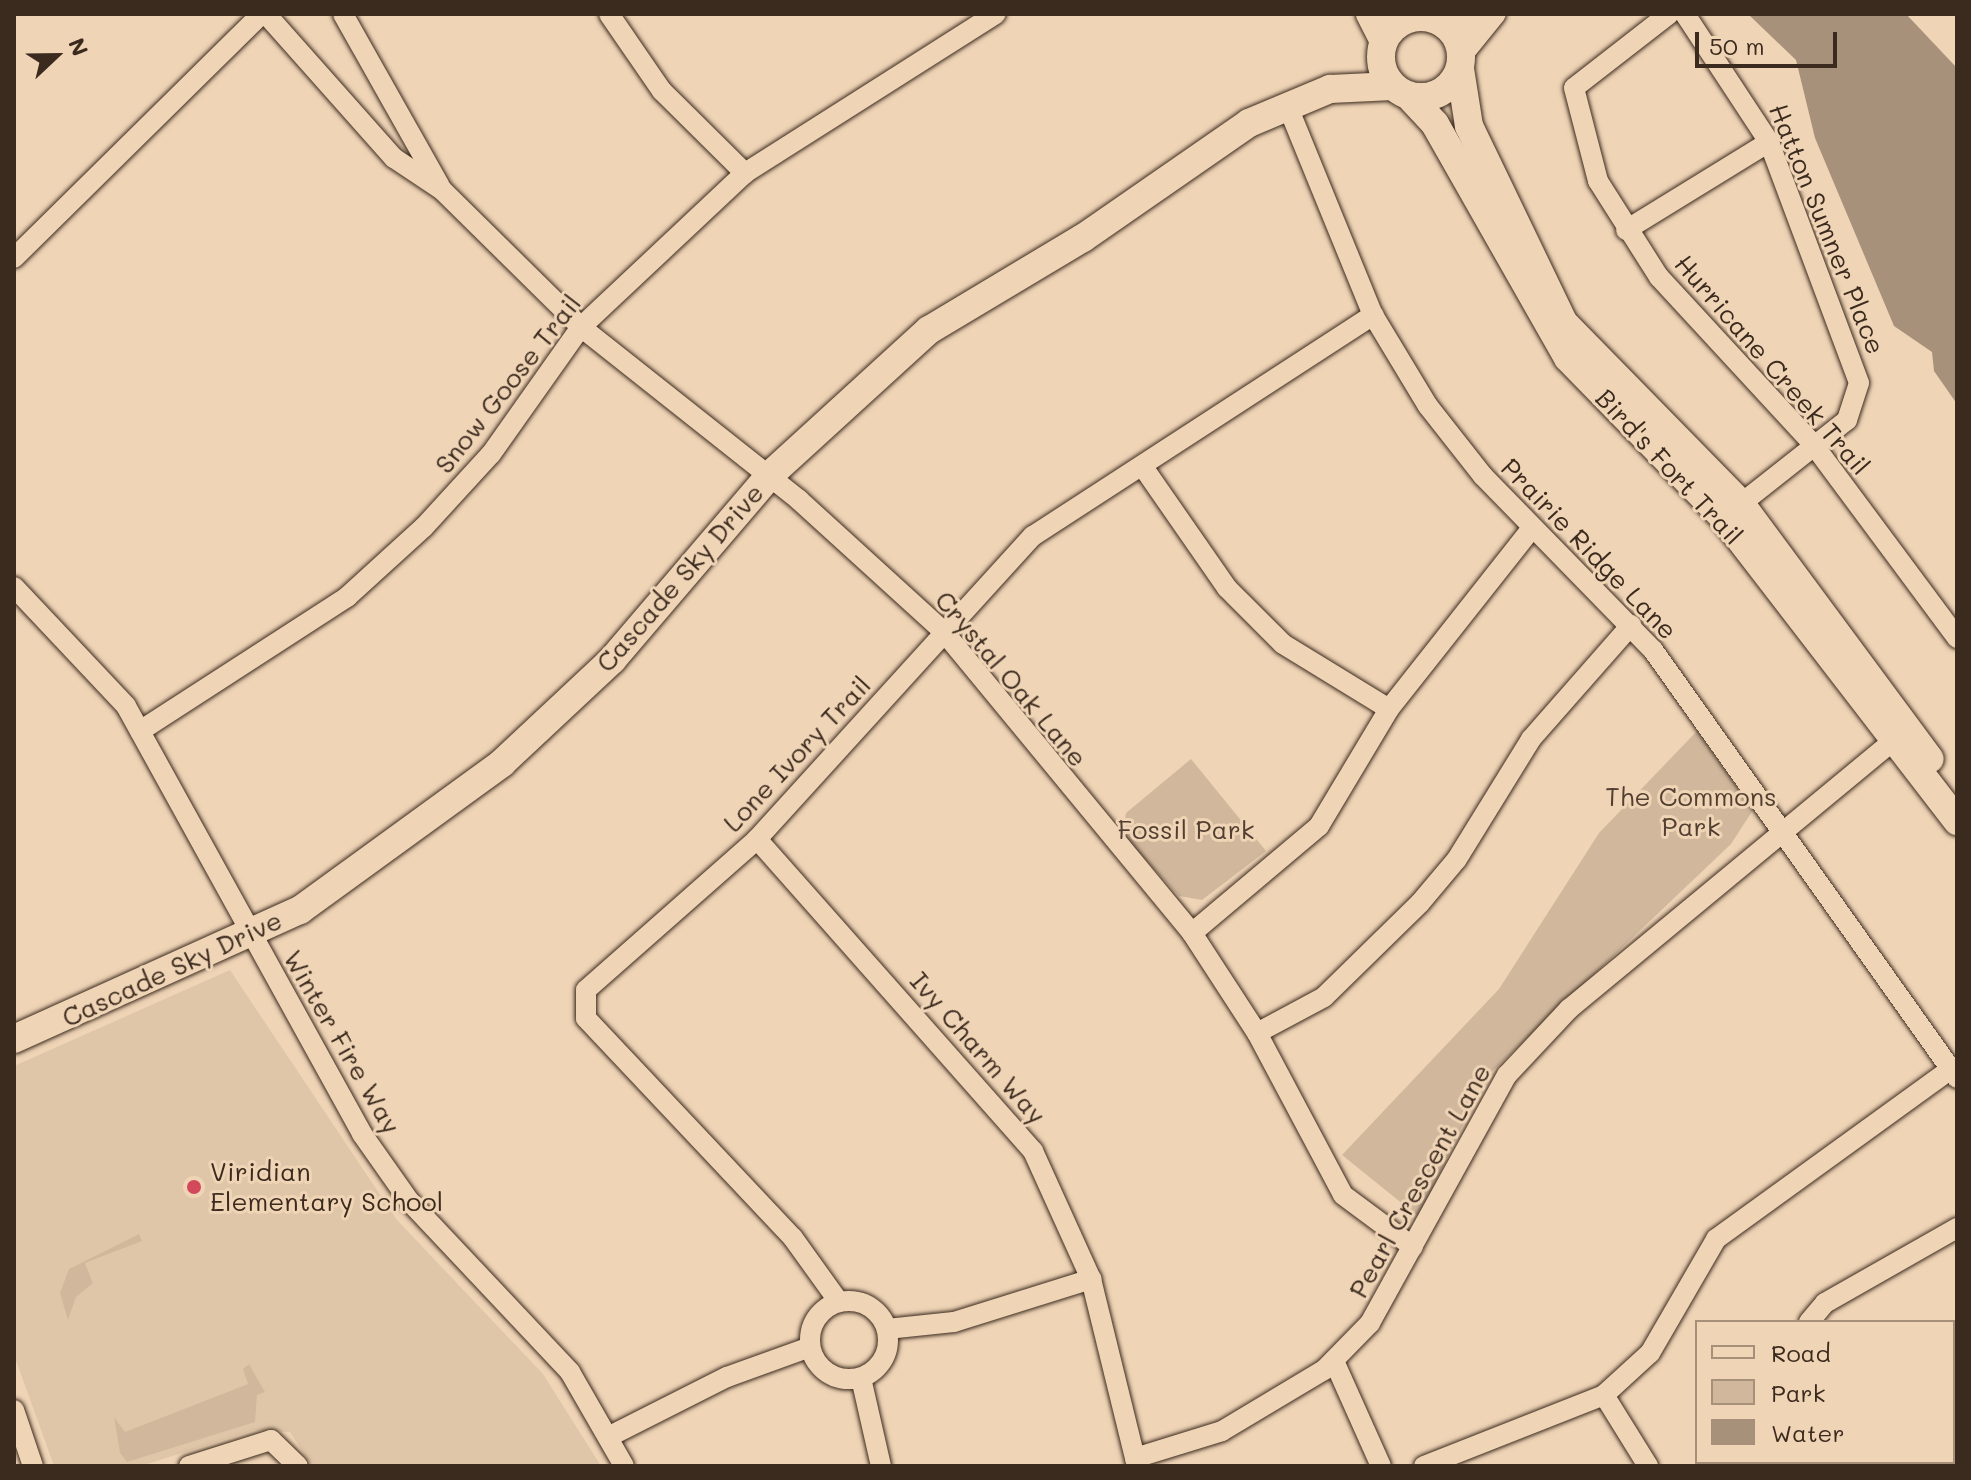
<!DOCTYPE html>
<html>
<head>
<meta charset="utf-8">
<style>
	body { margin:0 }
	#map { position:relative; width:1971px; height:1480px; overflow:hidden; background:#efd4b6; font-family:Mali,sans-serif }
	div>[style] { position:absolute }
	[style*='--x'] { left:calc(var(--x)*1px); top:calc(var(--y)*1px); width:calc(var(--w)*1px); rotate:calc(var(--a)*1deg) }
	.built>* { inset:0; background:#e0c6a9 }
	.green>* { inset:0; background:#d1b89d }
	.water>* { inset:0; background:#a8917a }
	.roads { filter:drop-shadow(0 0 2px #3b2a1e) drop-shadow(0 0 2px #3b2a1e) }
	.street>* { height:20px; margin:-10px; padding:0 10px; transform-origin:10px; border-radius:10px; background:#efd4b6 }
	.street>.ring { margin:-10px; padding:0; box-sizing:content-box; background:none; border:20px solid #efd4b6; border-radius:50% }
	.secondary>* { height:28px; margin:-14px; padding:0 14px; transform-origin:14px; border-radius:14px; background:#efd4b6 }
	.secondary>.ring { margin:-14px; padding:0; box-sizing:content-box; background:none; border:28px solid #efd4b6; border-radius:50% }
	.dots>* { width:22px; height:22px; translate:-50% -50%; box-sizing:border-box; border:4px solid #efd4b6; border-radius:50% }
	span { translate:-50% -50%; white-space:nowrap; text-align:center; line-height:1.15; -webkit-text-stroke:6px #efd4b6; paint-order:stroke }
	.street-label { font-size:26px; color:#3b2a1e }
	.park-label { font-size:26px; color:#523f31 }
	.poi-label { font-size:26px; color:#3b2a1e }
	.left { translate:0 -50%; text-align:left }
	.frame { position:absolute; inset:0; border:16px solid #3b2a1e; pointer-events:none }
	.legend { position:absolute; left:1695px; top:1320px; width:260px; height:144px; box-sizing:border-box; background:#efd4b6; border:2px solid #a79079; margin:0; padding:10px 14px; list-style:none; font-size:24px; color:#3b2a1e }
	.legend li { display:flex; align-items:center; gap:16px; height:40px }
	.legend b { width:40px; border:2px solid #a79079 }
	.north { position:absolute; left:16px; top:16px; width:80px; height:80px; -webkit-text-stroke:6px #efd4b6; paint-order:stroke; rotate:68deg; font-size:22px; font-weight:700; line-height:32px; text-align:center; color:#3b2a1e }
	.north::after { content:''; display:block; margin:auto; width:28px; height:36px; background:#3b2a1e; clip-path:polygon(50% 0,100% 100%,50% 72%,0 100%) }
	.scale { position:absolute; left:1695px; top:32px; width:142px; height:36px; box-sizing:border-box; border:4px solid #3b2a1e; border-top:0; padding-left:10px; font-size:24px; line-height:28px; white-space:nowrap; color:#3b2a1e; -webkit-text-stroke:6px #efd4b6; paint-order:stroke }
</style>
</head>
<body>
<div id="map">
	<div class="built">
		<div style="clip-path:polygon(230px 970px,397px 1220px,543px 1374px,601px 1466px,312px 1466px,290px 1432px,254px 1430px,141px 1466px,54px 1466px,14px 1355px,14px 1066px)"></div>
	</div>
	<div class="green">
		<div style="clip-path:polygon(1697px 731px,1753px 810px,1731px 844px,1485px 1078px,1419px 1217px,1342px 1155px,1499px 989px,1599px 833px)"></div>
		<div style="clip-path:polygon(1191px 759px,1266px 851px,1202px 900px,1179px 896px,1122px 834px,1126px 813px)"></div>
		<div style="clip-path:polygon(139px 1234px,142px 1241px,85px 1263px,93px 1283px,76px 1297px,68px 1320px,60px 1293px,69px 1269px)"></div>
		<div style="clip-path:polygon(249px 1364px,265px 1392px,257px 1395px,255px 1422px,127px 1462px,120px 1453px,114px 1417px,125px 1432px,248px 1384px,243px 1369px)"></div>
	</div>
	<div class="water">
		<div style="clip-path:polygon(1748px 14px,1906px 14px,1957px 68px,1957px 404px,1934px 371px,1932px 352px,1894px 326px,1815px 138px,1796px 60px)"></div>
	</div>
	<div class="roads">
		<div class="street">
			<div style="--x:266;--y:14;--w:193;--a:48.4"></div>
			<div style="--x:394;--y:158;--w:58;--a:33.7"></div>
			<div style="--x:442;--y:190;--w:195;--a:44.6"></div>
			<div style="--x:581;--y:327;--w:278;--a:38.4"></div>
			<div style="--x:799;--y:500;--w:196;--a:42.3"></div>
			<div style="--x:944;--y:632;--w:390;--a:50.5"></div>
			<div style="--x:1192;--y:933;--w:119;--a:57"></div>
			<div style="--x:1257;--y:1033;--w:183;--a:62"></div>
			<div style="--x:1343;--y:1195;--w:87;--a:36.6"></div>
			<div style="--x:343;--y:14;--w:197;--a:60.6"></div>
			<div style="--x:609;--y:14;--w:93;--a:55.5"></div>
			<div style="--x:662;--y:91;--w:117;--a:44.7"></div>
			<div style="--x:1669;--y:14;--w:120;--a:142.1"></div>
			<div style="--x:1574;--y:88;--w:96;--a:75.5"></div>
			<div style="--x:1598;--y:181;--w:114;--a:57.6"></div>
			<div style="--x:1659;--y:277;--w:227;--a:47.3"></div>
			<div style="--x:1813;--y:444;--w:242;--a:53.4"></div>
			<div style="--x:1685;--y:14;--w:153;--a:56.7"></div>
			<div style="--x:1769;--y:142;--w:257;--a:69.5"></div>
			<div style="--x:1859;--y:383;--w:39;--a:108"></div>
			<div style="--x:1847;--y:420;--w:145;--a:141.7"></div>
			<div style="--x:1449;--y:29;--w:43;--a:-20.6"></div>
			<div style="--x:1461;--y:57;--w:55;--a:-50.9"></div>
			<div style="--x:1288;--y:107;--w:225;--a:67.8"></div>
			<div style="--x:1373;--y:315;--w:106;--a:58.9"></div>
			<div style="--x:1428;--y:406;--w:89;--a:51.8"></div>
			<div style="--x:1483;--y:476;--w:243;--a:45.7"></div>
			<div style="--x:1653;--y:650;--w:525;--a:54.61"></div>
			<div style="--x:1626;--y:230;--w:168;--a:-31.6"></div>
			<div style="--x:14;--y:258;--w:347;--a:-44.6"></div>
			<div style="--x:1143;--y:467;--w:147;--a:55.2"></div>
			<div style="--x:1227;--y:588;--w:79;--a:45"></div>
			<div style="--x:1283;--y:644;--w:124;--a:31.5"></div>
			<div style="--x:14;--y:587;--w:163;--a:46.7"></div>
			<div style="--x:126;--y:706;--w:489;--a:61.1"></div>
			<div style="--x:362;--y:1134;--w:83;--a:54.8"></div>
			<div style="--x:410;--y:1202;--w:233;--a:46.7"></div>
			<div style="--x:570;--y:1372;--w:108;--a:60.1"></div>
			<div style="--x:140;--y:731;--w:247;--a:-32.9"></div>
			<div style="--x:347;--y:597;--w:104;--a:-42.3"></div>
			<div style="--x:424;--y:527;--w:99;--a:-47.5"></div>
			<div style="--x:491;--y:454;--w:156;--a:-54.7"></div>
			<div style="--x:581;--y:327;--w:225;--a:-43.2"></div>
			<div style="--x:745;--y:173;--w:297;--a:-32.4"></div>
			<div style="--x:757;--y:839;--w:417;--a:48.5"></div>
			<div style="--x:1033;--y:1151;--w:141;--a:65.6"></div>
			<div style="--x:1091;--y:1279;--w:193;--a:76.2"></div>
			<div style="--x:1192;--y:933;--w:166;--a:-40.1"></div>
			<div style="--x:1319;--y:826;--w:136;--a:-59.1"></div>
			<div style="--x:1389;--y:709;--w:229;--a:-51.7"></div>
			<div style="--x:1257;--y:1033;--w:76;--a:-28.2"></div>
			<div style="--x:1324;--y:997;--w:134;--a:-44.4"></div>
			<div style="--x:1420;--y:903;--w:57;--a:-49.9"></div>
			<div style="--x:1457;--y:859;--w:141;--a:-58.3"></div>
			<div style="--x:1531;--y:739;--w:152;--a:-48.7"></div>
			<div class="ring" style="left:810px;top:1301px;width:58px;height:58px"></div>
			<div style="--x:839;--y:1302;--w:79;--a:-125.7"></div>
			<div style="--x:793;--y:1238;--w:302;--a:-133.3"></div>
			<div style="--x:586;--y:1018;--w:28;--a:-90"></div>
			<div style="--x:586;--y:990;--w:228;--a:-41.4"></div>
			<div style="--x:757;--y:839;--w:410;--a:-47.7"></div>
			<div style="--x:1033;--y:536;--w:406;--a:-33"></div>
			<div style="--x:1809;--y:1322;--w:25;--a:-50"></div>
			<div style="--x:1825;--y:1303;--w:152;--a:-29.6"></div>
			<div style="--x:887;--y:1329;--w:67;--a:-6"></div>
			<div style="--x:954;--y:1322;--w:144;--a:-17.4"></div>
			<div style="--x:1334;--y:1361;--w:115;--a:65.9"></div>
			<div style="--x:861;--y:1378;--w:90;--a:77.2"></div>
			<div style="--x:1604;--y:1395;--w:84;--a:58.2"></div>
			<div style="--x:14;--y:1410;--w:59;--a:71.3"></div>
			<div style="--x:608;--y:1437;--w:133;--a:-26.8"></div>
			<div style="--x:727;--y:1377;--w:88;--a:-19.9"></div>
			<div style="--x:1135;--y:1458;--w:91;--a:-17.2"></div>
			<div style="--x:1222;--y:1431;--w:119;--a:-30.9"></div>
			<div style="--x:1324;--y:1370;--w:66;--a:-45.6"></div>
			<div style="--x:1370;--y:1323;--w:283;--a:-61.1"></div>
			<div style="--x:1507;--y:1075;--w:91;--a:-46.8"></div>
			<div style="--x:1569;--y:1009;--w:433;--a:-39.6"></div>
			<div style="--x:189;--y:1466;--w:86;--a:-17.6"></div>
			<div style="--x:271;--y:1440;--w:37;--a:44"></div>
			<div style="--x:1424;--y:1466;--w:193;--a:-21.5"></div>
			<div style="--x:1604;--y:1395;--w:62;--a:-42.4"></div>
			<div style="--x:1650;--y:1353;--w:132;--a:-59.9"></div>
			<div style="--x:1716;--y:1239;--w:290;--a:-35.9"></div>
			<div style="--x:1717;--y:1466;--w:6;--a:-45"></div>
		</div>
		<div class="secondary">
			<div style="--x:1370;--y:14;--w:30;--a:63"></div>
			<div class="ring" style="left:1381px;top:17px;width:52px;height:52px"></div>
			<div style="--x:1460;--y:69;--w:58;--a:81"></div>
			<div style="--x:1469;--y:126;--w:219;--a:64.3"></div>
			<div style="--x:1564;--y:323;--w:253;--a:45.6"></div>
			<div style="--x:1741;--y:504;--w:317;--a:53.5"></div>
			<div style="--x:1409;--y:96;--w:38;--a:47"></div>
			<div style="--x:1435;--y:124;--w:269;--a:60.4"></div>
			<div style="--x:1568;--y:358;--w:222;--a:45.7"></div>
			<div style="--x:1723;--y:517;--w:384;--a:52.4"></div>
			<div style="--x:14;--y:1039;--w:314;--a:-24.3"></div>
			<div style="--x:300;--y:910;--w:250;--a:-36"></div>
			<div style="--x:502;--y:763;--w:151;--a:-43.1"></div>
			<div style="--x:612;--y:660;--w:243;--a:-49.5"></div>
			<div style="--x:770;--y:475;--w:215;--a:-42.4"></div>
			<div style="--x:929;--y:330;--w:179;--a:-30.9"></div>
			<div style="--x:1083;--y:238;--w:202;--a:-34.7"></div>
			<div style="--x:1249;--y:123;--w:88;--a:-22.8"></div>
			<div style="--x:1330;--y:89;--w:63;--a:-2.7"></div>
		</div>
	</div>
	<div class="dots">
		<div style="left:194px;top:1187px;background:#d1495b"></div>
	</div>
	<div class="street-label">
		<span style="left:1827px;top:229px;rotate:68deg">Hatton Sumner Place</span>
		<span style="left:1772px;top:365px;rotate:49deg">Hurricane Creek Trail</span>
		<span style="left:508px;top:384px;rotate:-52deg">Snow Goose Trail</span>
		<span style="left:1669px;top:467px;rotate:47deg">Bird's Fort Trail</span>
		<span style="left:1589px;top:549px;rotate:46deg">Prairie Ridge Lane</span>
		<span style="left:680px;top:578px;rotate:-49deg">Cascade Sky Drive</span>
		<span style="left:1011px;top:679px;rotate:50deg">Crystal Oak Lane</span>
		<span style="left:797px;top:754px;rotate:-47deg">Lone Ivory Trail</span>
		<span style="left:172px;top:969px;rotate:-25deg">Cascade Sky Drive</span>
		<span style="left:342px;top:1042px;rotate:60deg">Winter Fire Way</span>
		<span style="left:978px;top:1048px;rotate:49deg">Ivy Charm Way</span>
		<span style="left:1420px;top:1181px;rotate:-61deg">Pearl Crescent Lane</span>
	</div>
	<div class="park-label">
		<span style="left:1691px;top:812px">The Commons<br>Park</span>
		<span style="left:1186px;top:830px">Fossil Park</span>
	</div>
	<div class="poi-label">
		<span class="left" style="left:210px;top:1187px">Viridian<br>Elementary School</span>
	</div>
	<div class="frame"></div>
	<ul class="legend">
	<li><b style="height:10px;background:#efd4b6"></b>Road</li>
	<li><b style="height:22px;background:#d1b89d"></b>Park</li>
	<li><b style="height:22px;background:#a8917a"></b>Water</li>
	</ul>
	<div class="north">N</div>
	<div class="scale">50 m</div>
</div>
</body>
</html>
